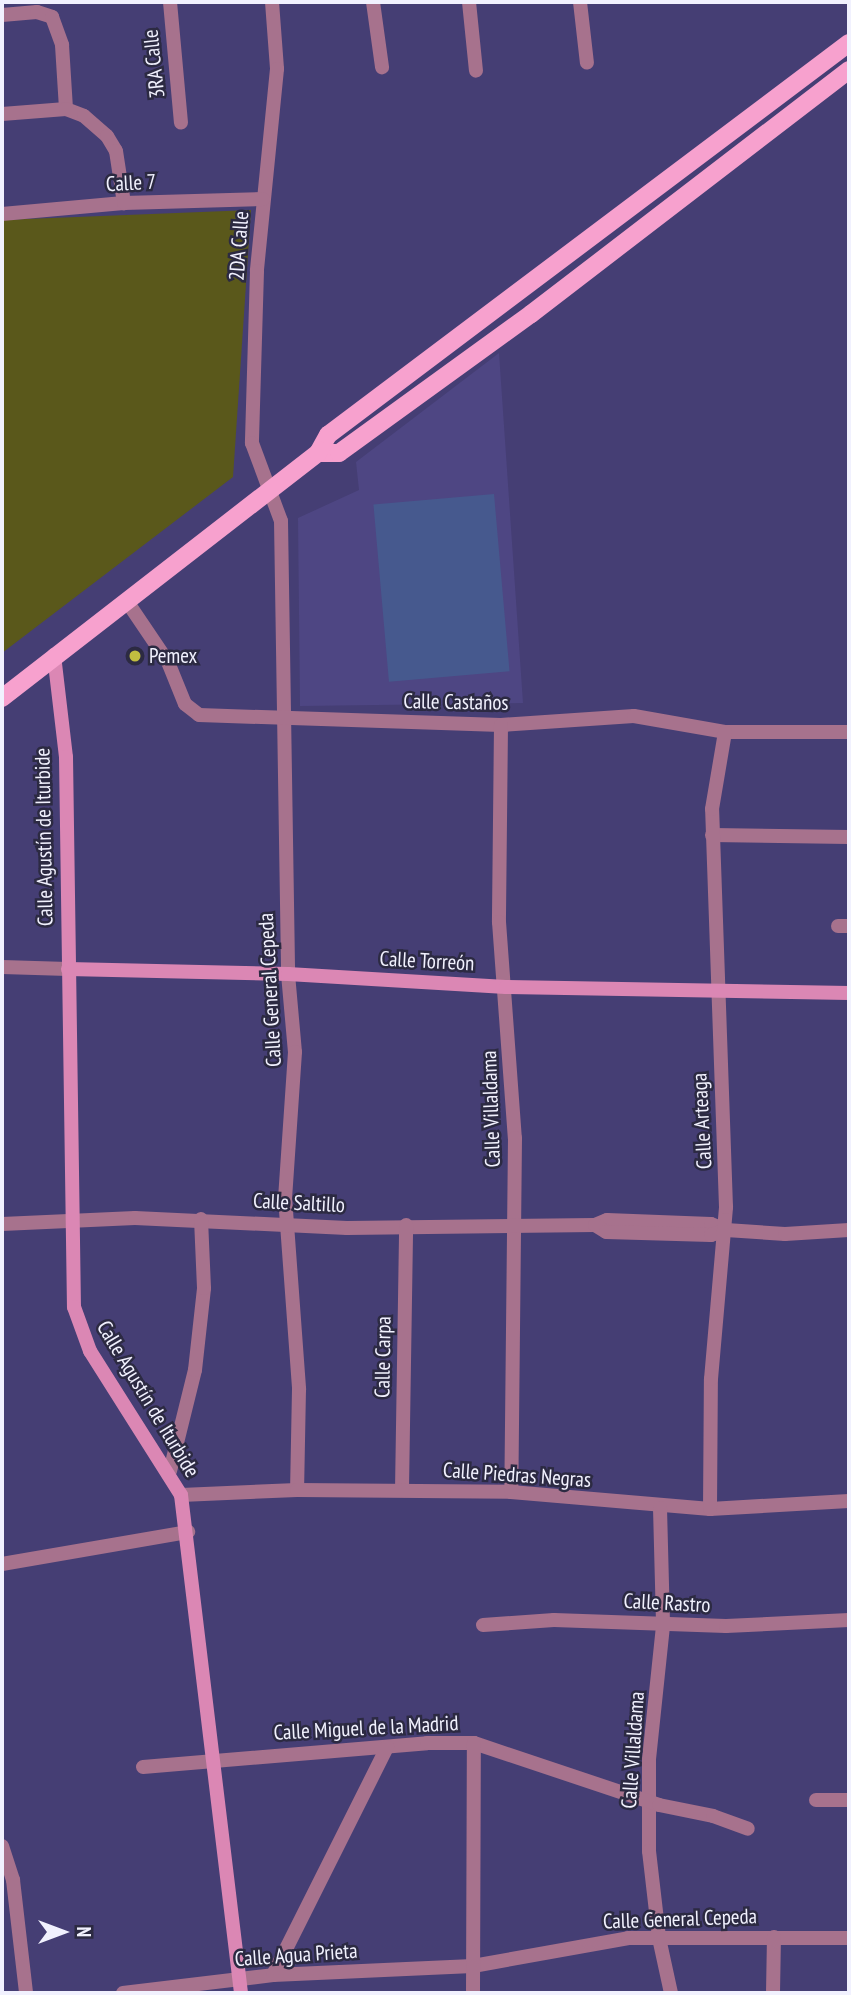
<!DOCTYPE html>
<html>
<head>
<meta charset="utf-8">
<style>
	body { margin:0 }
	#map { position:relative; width:851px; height:1995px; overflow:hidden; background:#453e74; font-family:"PT Sans Narrow",sans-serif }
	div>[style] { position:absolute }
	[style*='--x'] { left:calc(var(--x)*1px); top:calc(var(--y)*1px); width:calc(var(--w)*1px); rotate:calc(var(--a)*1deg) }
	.built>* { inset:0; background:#4e4683 }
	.green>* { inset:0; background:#5a581b }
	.building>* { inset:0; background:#46598e; transform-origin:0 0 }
	.street>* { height:14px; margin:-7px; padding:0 7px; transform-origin:7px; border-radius:7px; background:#a7728d }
	.secondary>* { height:14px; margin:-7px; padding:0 7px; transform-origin:7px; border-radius:7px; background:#db87b4 }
	.primary>* { height:18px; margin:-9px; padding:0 9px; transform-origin:9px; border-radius:9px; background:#f7a1ce }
	.dots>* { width:19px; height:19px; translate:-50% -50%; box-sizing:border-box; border:4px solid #2c2a42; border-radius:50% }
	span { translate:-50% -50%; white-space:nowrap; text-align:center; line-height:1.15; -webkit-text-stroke:5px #2c2a42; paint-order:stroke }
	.street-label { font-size:21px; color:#f1f1fe }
	.poi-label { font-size:21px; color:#f1f1fe }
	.left { translate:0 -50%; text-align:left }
	.frame { position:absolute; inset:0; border:4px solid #f1f1fe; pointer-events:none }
	.north { position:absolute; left:28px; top:1897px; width:70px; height:70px; -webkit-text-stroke:5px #2c2a42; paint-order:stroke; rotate:90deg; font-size:19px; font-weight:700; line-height:28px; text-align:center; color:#f1f1fe }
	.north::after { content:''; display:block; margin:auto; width:24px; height:32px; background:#f1f1fe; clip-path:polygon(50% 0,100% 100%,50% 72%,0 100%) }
</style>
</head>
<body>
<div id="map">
	<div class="built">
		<div style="clip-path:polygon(499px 353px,523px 703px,300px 706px,298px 518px,359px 490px,356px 462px)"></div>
	</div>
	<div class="green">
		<div style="clip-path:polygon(251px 210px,233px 477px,2px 653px,2px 220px)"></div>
	</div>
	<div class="building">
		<div style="left:494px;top:494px;width:178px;height:121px;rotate:85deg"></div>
	</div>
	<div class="street">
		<div style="--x:170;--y:2;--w:121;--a:84.8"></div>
		<div style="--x:272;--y:2;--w:67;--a:85.7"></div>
		<div style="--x:277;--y:69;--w:203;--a:95.7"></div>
		<div style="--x:257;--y:271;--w:172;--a:91.7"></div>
		<div style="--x:252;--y:443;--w:83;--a:69.6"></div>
		<div style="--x:281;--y:521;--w:453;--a:89.1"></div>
		<div style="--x:288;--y:974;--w:78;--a:84.9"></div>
		<div style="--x:295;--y:1052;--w:145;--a:93.9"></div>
		<div style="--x:285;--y:1197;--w:193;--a:85.8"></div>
		<div style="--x:299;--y:1389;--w:101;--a:91.1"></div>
		<div style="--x:373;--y:2;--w:66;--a:82.1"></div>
		<div style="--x:469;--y:2;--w:69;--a:84.2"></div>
		<div style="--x:580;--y:2;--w:61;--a:83.5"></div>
		<div style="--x:2;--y:15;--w:35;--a:-5"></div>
		<div style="--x:37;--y:12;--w:16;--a:18"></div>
		<div style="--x:52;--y:17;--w:30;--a:70"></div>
		<div style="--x:62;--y:45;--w:64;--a:86.4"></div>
		<div style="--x:2;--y:114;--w:64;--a:-4.5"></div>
		<div style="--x:66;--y:109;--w:19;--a:21"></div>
		<div style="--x:84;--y:116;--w:30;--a:41"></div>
		<div style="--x:107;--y:136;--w:17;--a:59"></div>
		<div style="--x:116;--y:151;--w:53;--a:81.3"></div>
		<div style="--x:2;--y:214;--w:122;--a:-5.2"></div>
		<div style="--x:124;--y:203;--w:139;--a:-1.6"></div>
		<div style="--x:126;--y:600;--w:75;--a:55.9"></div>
		<div style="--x:168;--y:662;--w:45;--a:68"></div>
		<div style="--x:185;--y:704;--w:18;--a:38"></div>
		<div style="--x:199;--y:715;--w:302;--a:1.9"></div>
		<div style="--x:501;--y:725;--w:133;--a:-3.9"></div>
		<div style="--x:634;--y:716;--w:92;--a:10"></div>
		<div style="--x:725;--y:732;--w:124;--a:0"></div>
		<div style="--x:501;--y:725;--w:197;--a:90.6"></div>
		<div style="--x:499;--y:922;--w:217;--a:85.8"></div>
		<div style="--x:515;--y:1138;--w:354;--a:90.6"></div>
		<div style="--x:712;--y:835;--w:137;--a:0.8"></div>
		<div style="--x:838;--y:926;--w:11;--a:0"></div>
		<div style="--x:2;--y:967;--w:66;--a:1.7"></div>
		<div style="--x:2;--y:1224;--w:133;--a:-2.6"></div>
		<div style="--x:135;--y:1218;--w:212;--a:2.7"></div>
		<div style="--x:347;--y:1228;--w:248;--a:-0.7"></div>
		<div style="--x:595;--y:1225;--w:13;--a:-23"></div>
		<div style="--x:607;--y:1220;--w:104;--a:2.2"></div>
		<div style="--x:711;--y:1224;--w:16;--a:22"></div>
		<div style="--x:595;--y:1225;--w:13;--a:32"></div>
		<div style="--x:606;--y:1232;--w:105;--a:1.6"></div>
		<div style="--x:711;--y:1235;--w:16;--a:-18"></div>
		<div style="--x:726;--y:1230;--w:59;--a:3.9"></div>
		<div style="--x:785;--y:1234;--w:64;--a:-3.6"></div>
		<div style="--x:170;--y:1471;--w:104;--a:-76.1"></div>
		<div style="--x:195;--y:1370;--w:82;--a:-83.7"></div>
		<div style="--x:204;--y:1288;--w:69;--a:-92.5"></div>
		<div style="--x:402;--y:1490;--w:265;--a:-89.1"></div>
		<div style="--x:181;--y:1495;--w:116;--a:-2.5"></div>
		<div style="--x:297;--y:1490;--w:214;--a:0.5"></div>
		<div style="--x:511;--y:1492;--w:200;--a:4.9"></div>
		<div style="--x:710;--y:1509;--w:139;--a:-3.3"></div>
		<div style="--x:660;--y:1508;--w:118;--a:88.5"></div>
		<div style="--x:663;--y:1626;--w:135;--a:96"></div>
		<div style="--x:649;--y:1760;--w:91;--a:90"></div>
		<div style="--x:649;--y:1851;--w:88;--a:83.4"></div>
		<div style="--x:659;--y:1938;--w:56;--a:77.7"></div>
		<div style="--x:710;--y:1509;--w:130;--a:-89.6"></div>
		<div style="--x:711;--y:1379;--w:173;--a:-85"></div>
		<div style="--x:726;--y:1207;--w:398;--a:-92"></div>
		<div style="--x:712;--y:809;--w:78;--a:-80.4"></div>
		<div style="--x:2;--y:1564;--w:189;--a:-9.8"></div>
		<div style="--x:483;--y:1625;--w:71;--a:-4"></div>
		<div style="--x:554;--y:1620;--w:172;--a:2"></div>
		<div style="--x:726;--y:1626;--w:123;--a:-2.8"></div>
		<div style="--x:143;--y:1767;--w:285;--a:-4.8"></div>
		<div style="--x:427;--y:1743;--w:47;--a:0"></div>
		<div style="--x:474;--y:1743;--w:195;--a:18.5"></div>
		<div style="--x:659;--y:1805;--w:55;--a:11.5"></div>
		<div style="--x:713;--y:1816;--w:37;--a:20"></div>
		<div style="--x:816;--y:1800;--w:33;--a:0"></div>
		<div style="--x:2;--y:1846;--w:36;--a:72"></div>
		<div style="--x:13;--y:1880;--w:114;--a:83.4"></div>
		<div style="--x:273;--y:1975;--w:255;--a:-63.4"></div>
		<div style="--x:123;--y:1993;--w:151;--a:-6.8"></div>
		<div style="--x:273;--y:1975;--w:200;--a:-2.6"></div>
		<div style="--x:473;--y:1966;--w:158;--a:-10.2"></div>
		<div style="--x:628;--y:1938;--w:221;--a:0"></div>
		<div style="--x:473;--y:1993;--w:250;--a:-89.8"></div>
		<div style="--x:773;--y:1993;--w:56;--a:-89"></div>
	</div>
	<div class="secondary">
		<div style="--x:54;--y:655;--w:103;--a:83.3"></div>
		<div style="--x:66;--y:757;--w:550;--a:89.17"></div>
		<div style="--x:74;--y:1307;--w:47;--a:70"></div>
		<div style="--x:90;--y:1351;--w:170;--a:57.7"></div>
		<div style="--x:181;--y:1495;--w:502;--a:83.13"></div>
		<div style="--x:68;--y:969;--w:220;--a:1.3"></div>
		<div style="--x:288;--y:974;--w:218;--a:3.4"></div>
		<div style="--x:506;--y:987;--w:343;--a:1"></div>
	</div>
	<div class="primary">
		<div style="--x:318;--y:453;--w:21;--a:0"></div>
		<div style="--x:339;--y:453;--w:237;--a:-35.9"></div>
		<div style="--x:531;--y:314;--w:401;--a:-37.5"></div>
		<div style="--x:2;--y:698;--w:400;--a:-37.8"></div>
		<div style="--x:318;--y:453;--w:21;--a:-61"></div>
		<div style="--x:328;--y:435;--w:652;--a:-36.96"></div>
	</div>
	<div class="dots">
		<div style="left:135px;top:656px;background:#c1bd40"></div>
	</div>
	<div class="street-label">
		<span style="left:154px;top:64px;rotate:-96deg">3RA Calle</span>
		<span style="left:131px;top:183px;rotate:-3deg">Calle 7</span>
		<span style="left:239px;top:246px;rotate:-86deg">2DA Calle</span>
		<span style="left:456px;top:702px;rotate:1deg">Calle Castaños</span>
		<span style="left:44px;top:837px;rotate:-91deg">Calle Agustín de Iturbide</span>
		<span style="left:427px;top:961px;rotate:3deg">Calle Torreón</span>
		<span style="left:270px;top:990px;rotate:-93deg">Calle General Cepeda</span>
		<span style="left:491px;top:1109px;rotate:-92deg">Calle Villaldama</span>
		<span style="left:702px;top:1121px;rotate:-93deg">Calle Arteaga</span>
		<span style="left:299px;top:1203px;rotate:3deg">Calle Saltillo</span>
		<span style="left:383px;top:1357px;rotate:-89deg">Calle Carpa</span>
		<span style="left:148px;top:1399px;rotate:59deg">Calle Agustín de Iturbide</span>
		<span style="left:517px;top:1475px;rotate:4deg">Calle Piedras Negras</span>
		<span style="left:667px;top:1603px;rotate:3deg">Calle Rastro</span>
		<span style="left:366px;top:1728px;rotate:-3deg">Calle Miguel de la Madrid</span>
		<span style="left:633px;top:1750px;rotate:-86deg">Calle Villaldama</span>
		<span style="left:680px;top:1919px;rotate:-2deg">Calle General Cepeda</span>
		<span style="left:296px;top:1955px;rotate:-4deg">Calle Agua Prieta</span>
	</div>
	<div class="poi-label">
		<span class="left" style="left:149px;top:656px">Pemex</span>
	</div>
	<div class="frame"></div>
	<div class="north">N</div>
</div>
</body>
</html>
